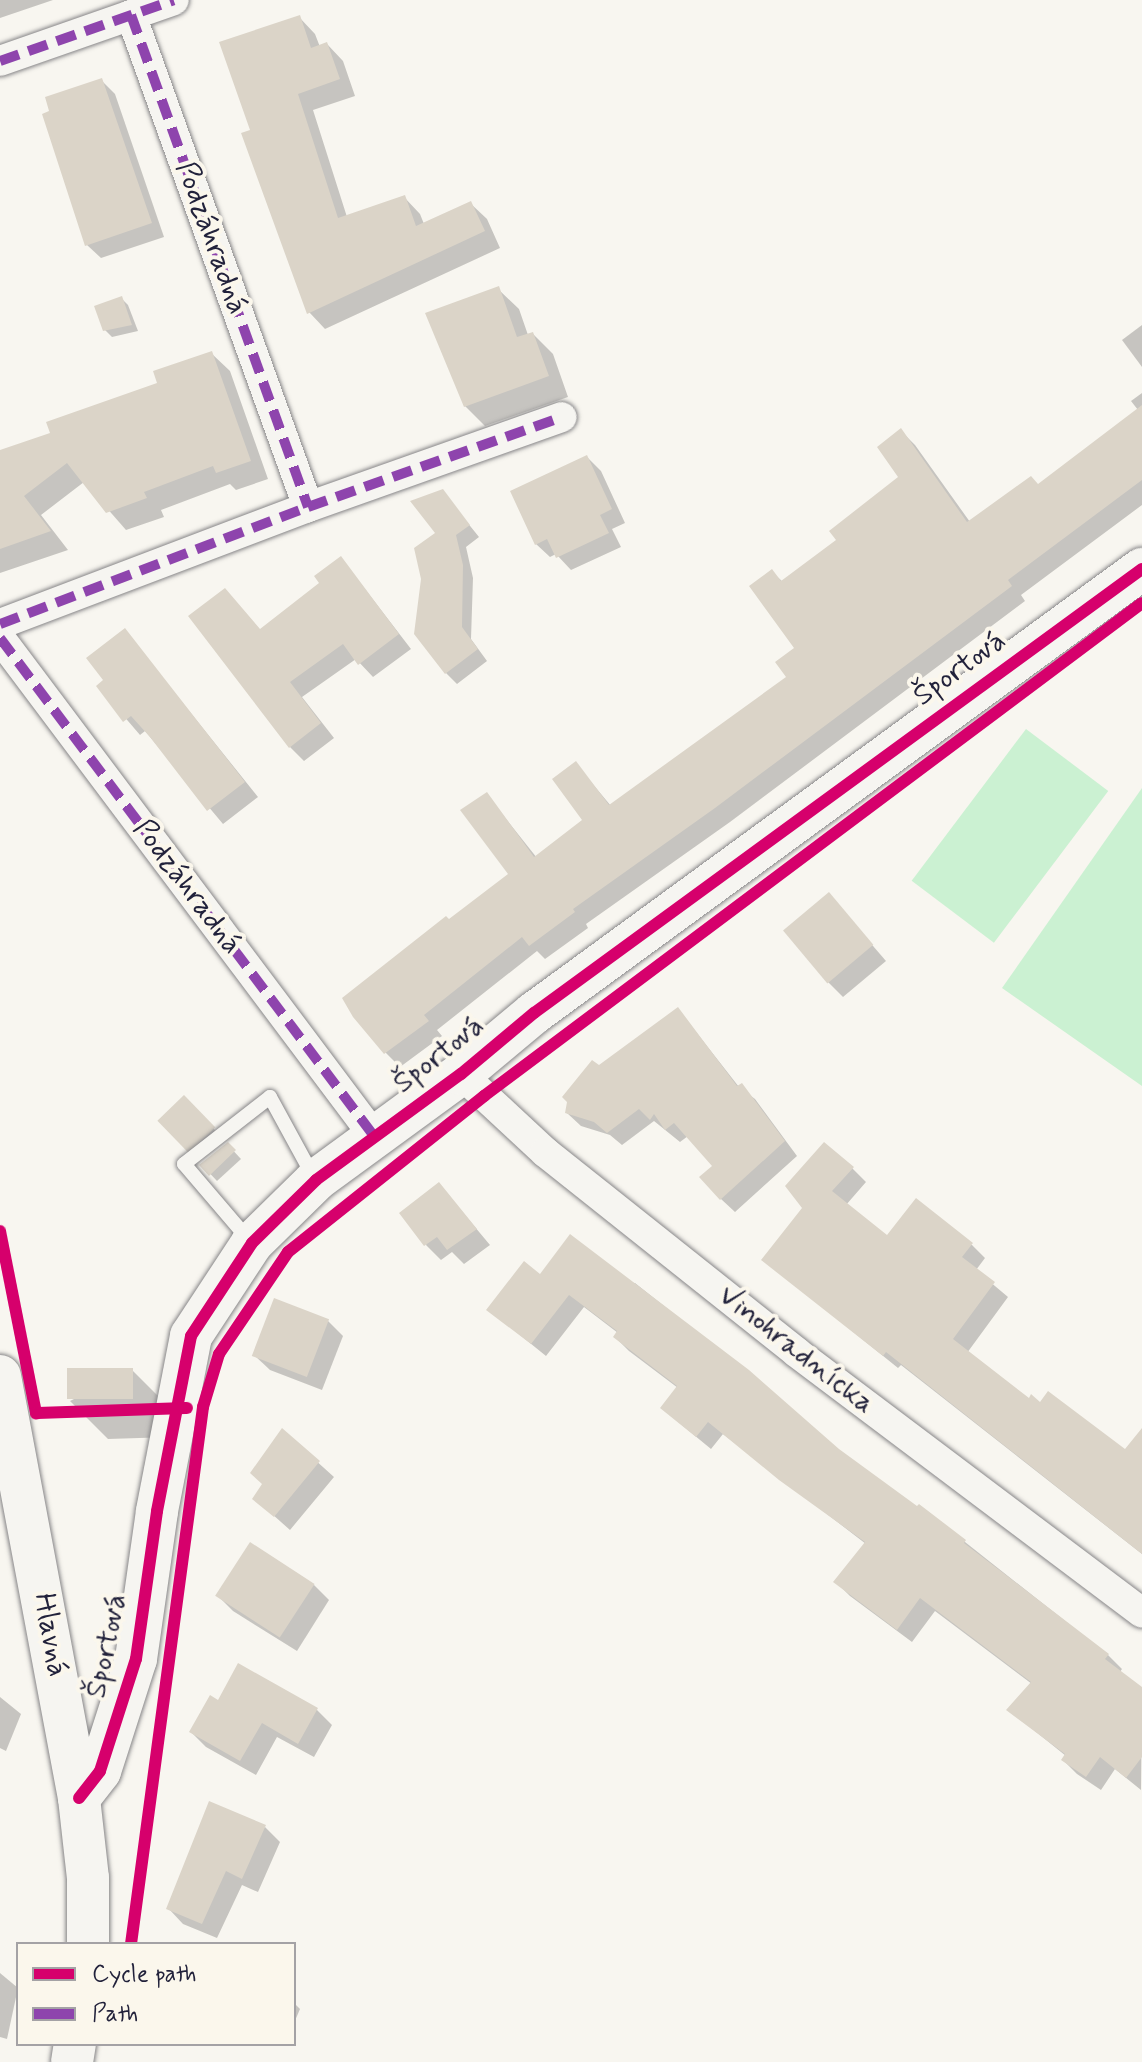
<!DOCTYPE html>
<html>
<head>
<meta charset="utf-8">
<style>
	body { margin:0 }
	#map { position:relative; width:1142px; height:2062px; overflow:hidden; background:#f8f6f0; font-family:Mynerve,sans-serif }
	div>[style] { position:absolute }
	[style*='--x'] { left:calc(var(--x)*1px); top:calc(var(--y)*1px); width:calc(var(--w)*1px); rotate:calc(var(--a)*1deg) }
	.green>* { inset:0; background:#cbf1d2; transform-origin:0 0 }
	.shadow>* { inset:0; background:#0003; transform-origin:0 0 }
	.building>* { inset:0; background:#dbd4c8; transform-origin:0 0 }
	.roads { filter:drop-shadow(0 0 2px #878688) drop-shadow(0 0 2px #878688) }
	.lane>* { height:14px; margin:-7px; padding:0 7px; transform-origin:7px; border-radius:7px; background:#f6f5f1 }
	.street>* { height:30px; margin:-15px; padding:0 15px; transform-origin:15px; border-radius:15px; background:#f6f5f1 }
	.secondary>* { height:42px; margin:-21px; padding:0 21px; transform-origin:21px; border-radius:21px; background:#f6f5f1 }
	.quiet>* { height:10px; margin-top:-5px; transform-origin:0; background:repeating-linear-gradient(90deg,#8e44ad 0 20px,transparent 0 30px) }
	.cycleway>* { height:12px; margin:-6px; padding:0 6px; transform-origin:6px; border-radius:6px; background:#d6006c }
	span { translate:-50% -50%; white-space:nowrap; text-align:center; line-height:1.15; -webkit-text-stroke:8px #fbf7ec; paint-order:stroke }
	.street-label { font-size:30px; color:#22223b }
	.legend { position:absolute; left:16px; top:1942px; width:280px; height:104px; box-sizing:border-box; background:#fbf7ec; border:2px solid #a4a2a5; margin:0; padding:10px 14px; list-style:none; font-size:24px; color:#22223b }
	.legend li { display:flex; align-items:center; gap:16px; height:40px }
	.legend b { width:40px; border:2px solid #a4a2a5 }
</style>
</head>
<body>
<div id="map">
	<div class="green">
		<div style="left:1026px;top:729px;width:103px;height:190px;rotate:37deg"></div>
		<div style="clip-path:polygon(1142px 788px,1142px 1086px,1002px 988px)"></div>
	</div>
	<div class="shadow">
		<div style="clip-path:polygon(0 0,53px 0,0 18px)"></div>
		<div style="clip-path:polygon(299px 17px,315px 34px,320px 47px,327px 44px,343px 61px,355px 96px,313px 110px,347px 217px,404px 197px,420px 214px,424px 224px,470px 203px,487px 219px,500px 248px,325px 329px,309px 312px,253px 132px)"></div>
		<div style="clip-path:polygon(101px 80px,115px 94px,164px 237px,101px 258px,87px 245px)"></div>
		<div style="clip-path:polygon(498px 289px,519px 309px,528px 335px,533px 334px,553px 354px,568px 397px,485px 426px,465px 406px)"></div>
		<div style="clip-path:polygon(121px 298px,128px 305px,138px 331px,112px 337px,104px 329px)"></div>
		<div style="clip-path:polygon(1142px 325px,1142px 367px,1122px 340px)"></div>
		<div style="clip-path:polygon(211px 353px,230px 371px,268px 479px,236px 490px,230px 484px,161px 510px,164px 517px,126px 530px,84px 482px,41px 515px,68px 550px,0 573px,0 452px,53px 435px,160px 384px)"></div>
		<div style="clip-path:polygon(1142px 393px,1142px 505px,1021px 595px,1025px 601px,730px 822px,586px 924px,588px 928px,545px 959px,537px 951px,437px 1030px,442px 1036px,400px 1067px,386px 1053px,345px 998px,511px 875px,487px 795px,537px 858px,585px 820px,576px 764px,611px 806px,788px 678px,797px 648px,772px 572px,783px 582px,839px 541px,901px 478px,901px 431px,915px 445px,970px 522px,1039px 486px,1138px 410px,1131px 401px)"></div>
		<div style="clip-path:polygon(587px 457px,601px 471px,625px 523px,612px 529px,621px 547px,571px 570px,556px 554px,550px 557px,536px 544px)"></div>
		<div style="clip-path:polygon(442px 491px,479px 537px,466px 547px,473px 578px,471px 639px,487px 661px,457px 684px,446px 673px,437px 534px)"></div>
		<div style="clip-path:polygon(341px 558px,411px 649px,373px 677px,356px 659px,302px 697px,334px 738px,304px 761px,290px 747px,225px 590px,261px 631px,322px 584px)"></div>
		<div style="clip-path:polygon(125px 631px,258px 797px,223px 824px,145px 731px,140px 735px,98px 686px,106px 681px)"></div>
		<div style="clip-path:polygon(829px 895px,886px 961px,843px 997px,828px 982px)"></div>
		<div style="clip-path:polygon(678px 1009px,739px 1087px,755px 1099px,797px 1156px,735px 1212px,721px 1199px,715px 1166px,688px 1136px,680px 1142px,654px 1121px,622px 1145px,610px 1135px,581px 1126px,567px 1113px,599px 1068px)"></div>
		<div style="left:184px;top:1097px;width:53px;height:33px;rotate:47deg"></div>
		<div style="clip-path:polygon(228px 1145px,241px 1159px,217px 1181px,202px 1165px)"></div>
		<div style="clip-path:polygon(852px 1168px,866px 1182px,846px 1205px,888px 1237px,972px 1245px,985px 1258px,976px 1270px,1008px 1297px,967px 1353px,1029px 1401px,1142px 1465px,1142px 1554px,901px 1365px,898px 1368px,764px 1260px,805px 1208px)"></div>
		<div style="clip-path:polygon(439px 1184px,490px 1245px,464px 1264px,452px 1252px,441px 1260px,426px 1245px)"></div>
		<div style="clip-path:polygon(540px 1276px,635px 1283px,747px 1372px,838px 1450px,965px 1542px,1108px 1655px,1122px 1669px,1120px 1672px,1142px 1688px,1141px 1790px,1115px 1769px,1101px 1790px,1077px 1774px,1063px 1760px,1066px 1756px,1009px 1710px,1032px 1684px,935px 1611px,912px 1642px,850px 1596px,836px 1582px,866px 1544px,723px 1434px,711px 1449px,677px 1421px,678px 1388px,629px 1351px,615px 1337px,618px 1333px,584px 1307px,546px 1356px,489px 1310px)"></div>
		<div style="clip-path:polygon(328px 1321px,343px 1336px,322px 1390px,270px 1370px,254px 1355px)"></div>
		<div style="clip-path:polygon(132px 1370px,170px 1408px,171px 1437px,108px 1439px,70px 1401px)"></div>
		<div style="clip-path:polygon(283px 1431px,334px 1477px,290px 1530px,254px 1498px,264px 1484px)"></div>
		<div style="clip-path:polygon(314px 1585px,329px 1600px,297px 1651px,233px 1611px,218px 1596px)"></div>
		<div style="clip-path:polygon(239px 1666px,317px 1710px,332px 1725px,314px 1757px,277px 1737px,256px 1775px,206px 1747px,191px 1732px,219px 1702px)"></div>
		<div style="clip-path:polygon(0 1697px,21px 1714px,6px 1751px,0 1748px)"></div>
		<div style="clip-path:polygon(265px 1827px,280px 1842px,258px 1892px,242px 1885px,217px 1938px,183px 1924px,168px 1908px)"></div>
		<div style="clip-path:polygon(0 1973px,18px 1988px,7px 2039px,0 2037px)"></div>
		<div style="clip-path:polygon(294px 2003px,300px 2009px,294px 2023px)"></div>
	</div>
	<div class="building">
		<div style="clip-path:polygon(300px 15px,311px 48px,327px 42px,340px 79px,298px 94px,338px 218px,405px 195px,416px 226px,471px 201px,485px 231px,307px 314px,241px 133px,250px 130px,219px 42px)"></div>
		<div style="clip-path:polygon(102px 78px,152px 223px,85px 246px,42px 114px,49px 111px,45px 97px)"></div>
		<div style="clip-path:polygon(499px 286px,517px 337px,533px 332px,549px 376px,464px 407px,425px 313px)"></div>
		<div style="clip-path:polygon(122px 296px,132px 325px,103px 331px,94px 306px)"></div>
		<div style="clip-path:polygon(212px 351px,251px 461px,216px 473px,213px 466px,144px 492px,147px 498px,106px 513px,67px 463px,24px 496px,51px 531px,0 549px,0 450px,50px 433px,46px 422px,157px 383px,153px 371px)"></div>
		<div style="clip-path:polygon(1142px 405px,1142px 480px,1008px 580px,1012px 586px,715px 808px,573px 909px,575px 912px,529px 946px,522px 937px,424px 1015px,429px 1021px,384px 1054px,353px 1017px,342px 998px,446px 916px,449px 919px,508px 874px,460px 810px,487px 792px,534px 857px,582px 820px,552px 779px,576px 761px,609px 805px,786px 677px,775px 662px,794px 648px,749px 586px,772px 569px,781px 581px,836px 540px,829px 531px,898px 477px,877px 447px,901px 428px,967px 522px,1031px 476px,1038px 484px)"></div>
		<div style="clip-path:polygon(587px 455px,612px 509px,600px 515px,609px 533px,556px 558px,547px 539px,535px 545px,510px 491px)"></div>
		<div style="clip-path:polygon(443px 489px,470px 525px,456px 535px,463px 565px,462px 627px,478px 649px,445px 674px,414px 634px,421px 579px,414px 548px,435px 533px,410px 501px)"></div>
		<div style="clip-path:polygon(341px 556px,399px 634px,358px 665px,343px 644px,290px 682px,321px 723px,289px 748px,188px 616px,225px 588px,260px 629px,319px 583px,314px 576px)"></div>
		<div style="clip-path:polygon(125px 628px,245px 782px,207px 811px,150px 737px,131px 716px,123px 722px,96px 686px,103px 680px,86px 658px)"></div>
		<div style="left:829px;top:892px;width:69px;height:60px;rotate:50deg"></div>
		<div style="clip-path:polygon(678px 1007px,737px 1086px,742px 1083px,785px 1141px,720px 1200px,699px 1177px,712px 1166px,674px 1123px,665px 1130px,654px 1114px,650px 1120px,639px 1109px,607px 1133px,594px 1122px,565px 1113px,567px 1102px,562px 1097px,592px 1060px,599px 1065px)"></div>
		<div style="left:184px;top:1095px;width:45px;height:37px;rotate:46deg"></div>
		<div style="clip-path:polygon(228px 1142px,236px 1150px,209px 1176px,199px 1165px)"></div>
		<div style="clip-path:polygon(824px 1142px,854px 1167px,832px 1191px,887px 1235px,916px 1198px,973px 1243px,962px 1257px,995px 1282px,953px 1339px,1029px 1398px,1031px 1394px,1040px 1402px,1048px 1391px,1125px 1449px,1142px 1428px,1142px 1554px,886px 1352px,883px 1356px,761px 1260px,802px 1208px,785px 1186px)"></div>
		<div style="clip-path:polygon(439px 1182px,477px 1229px,447px 1250px,437px 1237px,424px 1246px,399px 1213px)"></div>
		<div style="clip-path:polygon(570px 1234px,749px 1370px,839px 1449px,917px 1506px,919px 1504px,966px 1540px,964px 1543px,1109px 1654px,1105px 1659px,1142px 1687px,1142px 1757px,1126px 1778px,1100px 1757px,1086px 1777px,1061px 1760px,1065px 1754px,1006px 1710px,1031px 1682px,920px 1598px,897px 1630px,833px 1582px,865px 1542px,779px 1480px,708px 1422px,696px 1437px,660px 1408px,677px 1386px,613px 1337px,617px 1331px,569px 1295px,531px 1344px,486px 1310px,524px 1261px,540px 1274px)"></div>
		<div style="left:274px;top:1298px;width:59px;height:62px;rotate:21deg"></div>
		<div style="left:133px;top:1368px;width:31px;height:66px;rotate:90deg"></div>
		<div style="clip-path:polygon(282px 1428px,320px 1461px,274px 1517px,252px 1499px,262px 1484px,250px 1473px)"></div>
		<div style="left:250px;top:1542px;width:77px;height:64px;rotate:33deg"></div>
		<div style="clip-path:polygon(238px 1663px,318px 1708px,298px 1744px,262px 1723px,240px 1761px,189px 1732px,210px 1695px,218px 1700px)"></div>
		<div style="clip-path:polygon(209px 1801px,266px 1825px,242px 1879px,226px 1871px,202px 1924px,166px 1909px)"></div>
	</div>
	<div class="roads">
		<div class="lane">
			<div style="--x:249;--y:1240;--w:100;--a:-130.5"></div>
			<div style="--x:184;--y:1164;--w:109;--a:-37.9"></div>
			<div style="--x:270;--y:1097;--w:90;--a:61.4"></div>
		</div>
		<div class="street">
			<div style="--x:131;--y:15;--w:523;--a:70.21"></div>
			<div style="--x:0;--y:61;--w:184;--a:-19.3"></div>
			<div style="--x:0;--y:624;--w:329;--a:-20.8"></div>
			<div style="--x:308;--y:507;--w:269;--a:-19.5"></div>
			<div style="--x:0;--y:638;--w:623;--a:53.09"></div>
			<div style="--x:461;--y:1074;--w:115;--a:42.9"></div>
			<div style="--x:545;--y:1152;--w:321;--a:38.5"></div>
			<div style="--x:796;--y:1352;--w:433;--a:37"></div>
		</div>
		<div class="secondary">
			<div style="--x:0;--y:1376;--w:429;--a:79.4"></div>
			<div style="--x:79;--y:1798;--w:81;--a:83.6"></div>
			<div style="--x:88;--y:1878;--w:66;--a:90"></div>
			<div style="--x:79;--y:1798;--w:34;--a:-52"></div>
			<div style="--x:100;--y:1771;--w:118;--a:-72.2"></div>
			<div style="--x:136;--y:1659;--w:149;--a:-81.9"></div>
			<div style="--x:157;--y:1511;--w:178;--a:-79"></div>
			<div style="--x:191;--y:1336;--w:111;--a:-56.7"></div>
			<div style="--x:252;--y:1243;--w:90;--a:-44.5"></div>
			<div style="--x:316;--y:1180;--w:180;--a:-36.2"></div>
			<div style="--x:461;--y:1074;--w:95;--a:-39.9"></div>
			<div style="--x:534;--y:1013;--w:753;--a:-36.14"></div>
			<div style="--x:72;--y:2062;--w:18;--a:-81"></div>
		</div>
	</div>
	<div class="quiet">
		<div style="--x:131;--y:15;--w:523;--a:70.21"></div>
		<div style="--x:0;--y:61;--w:184;--a:-19.3"></div>
		<div style="--x:0;--y:624;--w:329;--a:-20.8"></div>
		<div style="--x:308;--y:507;--w:269;--a:-19.5"></div>
		<div style="--x:0;--y:638;--w:623;--a:53.09"></div>
	</div>
	<div class="cycleway">
		<div style="--x:0;--y:1231;--w:186;--a:78.8"></div>
		<div style="--x:36;--y:1413;--w:151;--a:-1.9"></div>
		<div style="--x:79;--y:1798;--w:34;--a:-52"></div>
		<div style="--x:100;--y:1771;--w:118;--a:-72.2"></div>
		<div style="--x:136;--y:1659;--w:149;--a:-81.9"></div>
		<div style="--x:157;--y:1511;--w:178;--a:-79"></div>
		<div style="--x:191;--y:1336;--w:111;--a:-56.7"></div>
		<div style="--x:252;--y:1243;--w:90;--a:-44.5"></div>
		<div style="--x:316;--y:1180;--w:180;--a:-36.2"></div>
		<div style="--x:461;--y:1074;--w:95;--a:-39.9"></div>
		<div style="--x:534;--y:1013;--w:753;--a:-36.14"></div>
		<div style="--x:131;--y:1944;--w:542;--a:-82.36"></div>
		<div style="--x:203;--y:1407;--w:55;--a:-73.2"></div>
		<div style="--x:219;--y:1354;--w:123;--a:-55.9"></div>
		<div style="--x:288;--y:1252;--w:251;--a:-38.5"></div>
		<div style="--x:484;--y:1096;--w:822;--a:-36.84"></div>
	</div>
	<div class="street-label">
		<span style="left:211px;top:238px;rotate:70deg">Podzáhradná</span>
		<span style="left:960px;top:669px;rotate:-36deg">Športová</span>
		<span style="left:187px;top:887px;rotate:53deg">Podzáhradná</span>
		<span style="left:439px;top:1055px;rotate:-38deg">Športová</span>
		<span style="left:796px;top:1350px;rotate:38deg">Vinohradnícka</span>
		<span style="left:50px;top:1635px;rotate:80deg">Hlavná</span>
		<span style="left:107px;top:1646px;rotate:-78deg">Športová</span>
	</div>
	<ul class="legend">
	<li><b style="height:10px;background:#d6006c"></b>Cycle path</li>
	<li><b style="height:10px;background:#8e44ad"></b>Path</li>
	</ul>
</div>
</body>
</html>
